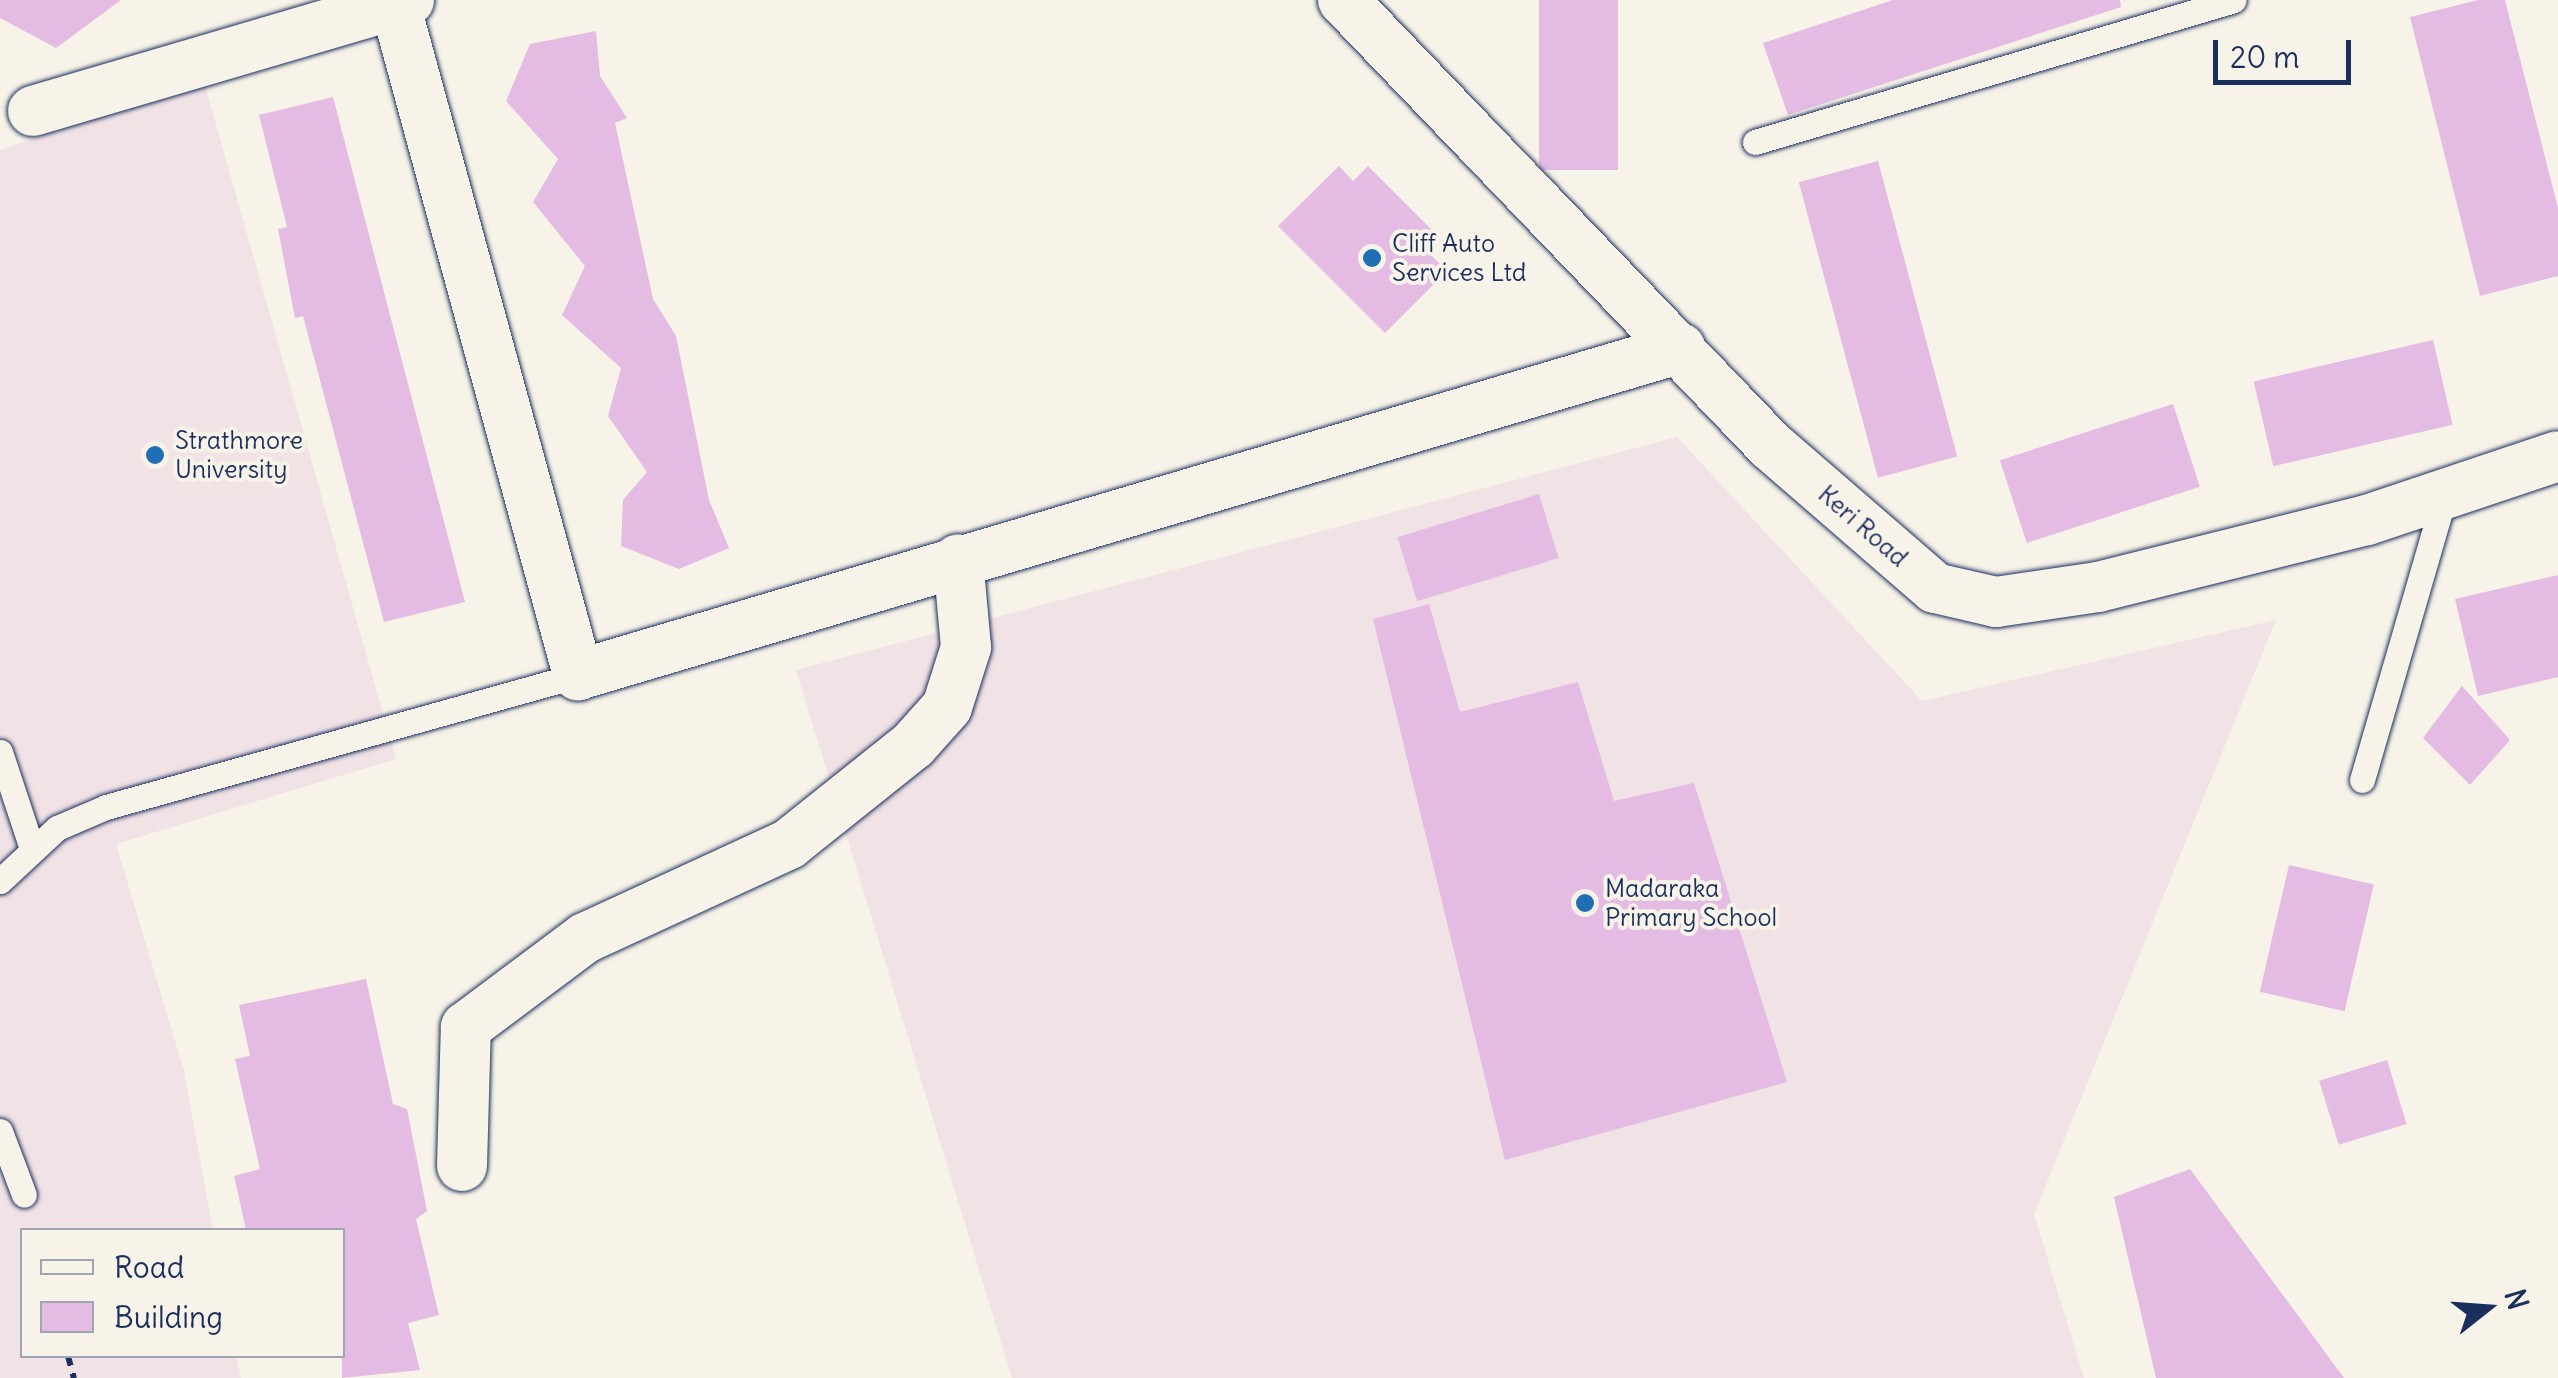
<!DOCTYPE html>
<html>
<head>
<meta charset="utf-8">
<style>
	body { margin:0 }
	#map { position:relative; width:2558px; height:1378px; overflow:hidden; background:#f7f3e8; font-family:Delius,sans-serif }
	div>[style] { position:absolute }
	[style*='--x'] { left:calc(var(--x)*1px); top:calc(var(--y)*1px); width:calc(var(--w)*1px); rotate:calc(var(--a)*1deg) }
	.built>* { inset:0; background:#f1e2e6 }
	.building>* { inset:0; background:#e3bbe3; transform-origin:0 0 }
	.path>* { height:6px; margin-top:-3px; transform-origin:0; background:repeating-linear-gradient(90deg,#1b2f5e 0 10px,transparent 0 18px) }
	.roads { filter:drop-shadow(0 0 2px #1b2f5e) drop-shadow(0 0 2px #1b2f5e) }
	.service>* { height:25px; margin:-12.5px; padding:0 12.5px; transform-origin:12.5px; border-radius:12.5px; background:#f7f3e8 }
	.minor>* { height:50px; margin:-25px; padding:0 25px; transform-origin:25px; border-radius:25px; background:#f7f3e8 }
	.dots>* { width:28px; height:28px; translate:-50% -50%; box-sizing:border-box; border:5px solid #f7f3e8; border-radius:50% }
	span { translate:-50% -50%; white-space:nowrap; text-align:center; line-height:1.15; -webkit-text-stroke:8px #f7f3e8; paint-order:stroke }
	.poi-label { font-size:25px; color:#1b2f5e }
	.left { translate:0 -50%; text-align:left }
	.street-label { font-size:25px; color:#1b2f5e }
	.legend { position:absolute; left:20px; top:1228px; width:325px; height:130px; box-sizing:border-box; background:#f7f3e8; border:2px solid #9fa5b1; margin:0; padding:12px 18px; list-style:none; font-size:30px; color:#1b2f5e }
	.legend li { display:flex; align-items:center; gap:20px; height:50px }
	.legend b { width:50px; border:2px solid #9fa5b1 }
	.north { position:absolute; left:2438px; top:1258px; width:100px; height:100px; -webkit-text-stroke:8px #f7f3e8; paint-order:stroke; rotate:73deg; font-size:28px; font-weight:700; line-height:40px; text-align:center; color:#1b2f5e }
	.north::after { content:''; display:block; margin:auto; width:35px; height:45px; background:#1b2f5e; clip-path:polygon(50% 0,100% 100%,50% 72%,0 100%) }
	.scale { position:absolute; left:2213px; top:40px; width:138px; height:45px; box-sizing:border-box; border:5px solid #1b2f5e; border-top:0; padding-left:12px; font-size:30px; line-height:35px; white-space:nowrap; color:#1b2f5e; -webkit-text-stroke:8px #f7f3e8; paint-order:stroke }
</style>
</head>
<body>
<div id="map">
	<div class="built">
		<div style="clip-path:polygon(204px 82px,396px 759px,116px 844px,184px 1071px,213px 1230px,22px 1230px,22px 1356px,236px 1356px,241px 1378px,0 1378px,0 150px)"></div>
		<div style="clip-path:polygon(1677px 437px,1922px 701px,2276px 620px,2034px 1214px,2084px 1378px,1012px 1378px,796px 670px)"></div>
	</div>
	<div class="building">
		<div style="clip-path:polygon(0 0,121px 0,56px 48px,0 18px)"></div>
		<div style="left:1539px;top:0;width:79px;height:170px"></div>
		<div style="clip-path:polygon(1893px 0,2120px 0,2121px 7px,1788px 115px,1763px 43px)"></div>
		<div style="clip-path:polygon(2478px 0,2505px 0,2558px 208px,2558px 276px,2480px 296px,2410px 17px)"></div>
		<div style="clip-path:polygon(596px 31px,600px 76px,627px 118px,615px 123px,653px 299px,676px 336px,709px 500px,729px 548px,679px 569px,621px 546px,623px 500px,647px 472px,608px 416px,621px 368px,562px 315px,585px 266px,533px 202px,558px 159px,506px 101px,530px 44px)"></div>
		<div style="clip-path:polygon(333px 97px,465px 602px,384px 622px,303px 316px,295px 318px,278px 229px,287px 227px,259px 115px)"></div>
		<div style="left:1878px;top:161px;width:306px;height:82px;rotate:75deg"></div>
		<div style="clip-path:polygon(1339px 166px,1353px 181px,1368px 166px,1434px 232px,1421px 245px,1447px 271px,1385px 333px,1278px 226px)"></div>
		<div style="left:2433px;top:340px;width:87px;height:184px;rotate:77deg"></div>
		<div style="left:2173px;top:404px;width:87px;height:182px;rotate:72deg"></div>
		<div style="left:1539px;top:494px;width:67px;height:148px;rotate:73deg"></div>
		<div style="clip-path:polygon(2558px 575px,2558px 677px,2478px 696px,2455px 599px)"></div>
		<div style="clip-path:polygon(1429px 604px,1460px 712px,1578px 682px,1614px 801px,1694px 783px,1787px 1082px,1505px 1160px,1373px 619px)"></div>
		<div style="clip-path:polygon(2462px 686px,2510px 740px,2470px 785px,2423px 738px)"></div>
		<div style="left:2289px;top:865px;width:87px;height:130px;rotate:13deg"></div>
		<div style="clip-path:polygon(366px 979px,393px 1104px,407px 1109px,427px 1211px,416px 1219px,439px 1315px,408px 1323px,420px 1370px,342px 1378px,342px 1230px,246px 1230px,234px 1176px,260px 1169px,235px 1059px,250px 1056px,239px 1005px)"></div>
		<div style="left:2387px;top:1060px;width:67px;height:71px;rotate:73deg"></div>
		<div style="clip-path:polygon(2190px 1169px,2344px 1378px,2156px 1378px,2114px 1197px)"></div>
	</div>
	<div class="path">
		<div style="--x:68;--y:1356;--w:23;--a:75"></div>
	</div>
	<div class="roads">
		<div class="service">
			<div style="--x:1755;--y:142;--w:499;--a:-16.5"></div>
			<div style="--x:0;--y:752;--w:102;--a:71.7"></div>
			<div style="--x:2362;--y:780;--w:298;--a:-73.8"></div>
			<div style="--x:0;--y:881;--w:78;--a:-42.9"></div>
			<div style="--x:57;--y:828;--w:53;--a:-23.2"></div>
			<div style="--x:106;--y:807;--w:490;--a:-15.6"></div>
			<div style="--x:0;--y:1131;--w:68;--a:69.4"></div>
		</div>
		<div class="minor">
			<div style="--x:1343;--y:0;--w:617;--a:46.18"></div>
			<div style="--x:1770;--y:445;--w:218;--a:40.9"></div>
			<div style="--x:1935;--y:588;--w:63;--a:12.9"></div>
			<div style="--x:1996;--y:602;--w:103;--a:-8.4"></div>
			<div style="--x:2098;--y:587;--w:277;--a:-14"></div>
			<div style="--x:2367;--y:520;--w:201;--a:-18.5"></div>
			<div style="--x:395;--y:4;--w:696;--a:74.74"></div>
			<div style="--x:578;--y:675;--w:1150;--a:-16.51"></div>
			<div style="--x:33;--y:111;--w:392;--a:-16.4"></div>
			<div style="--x:462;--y:1166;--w:139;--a:-88.4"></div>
			<div style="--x:466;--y:1027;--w:149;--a:-36.8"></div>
			<div style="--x:585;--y:938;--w:225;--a:-24.7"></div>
			<div style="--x:789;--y:844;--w:159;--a:-38.6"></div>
			<div style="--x:913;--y:745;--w:51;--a:-48.2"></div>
			<div style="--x:947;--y:707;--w:63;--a:-72.4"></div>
			<div style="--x:966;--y:647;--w:88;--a:-95.2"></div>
		</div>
	</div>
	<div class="dots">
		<div style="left:1372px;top:258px;background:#1f6fb2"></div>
		<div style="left:155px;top:455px;background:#1f6fb2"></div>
		<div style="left:1585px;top:903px;background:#1f6fb2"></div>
	</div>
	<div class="poi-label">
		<span class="left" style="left:1392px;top:258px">Cliff Auto<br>Services Ltd</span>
		<span class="left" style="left:175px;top:455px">Strathmore<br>University</span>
		<span class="left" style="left:1605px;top:903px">Madaraka<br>Primary School</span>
	</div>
	<div class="street-label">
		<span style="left:1863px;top:526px;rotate:41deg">Keri Road</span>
	</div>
	<ul class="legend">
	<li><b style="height:12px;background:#f7f3e8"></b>Road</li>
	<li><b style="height:28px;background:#e3bbe3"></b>Building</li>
	</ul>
	<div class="north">N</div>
	<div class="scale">20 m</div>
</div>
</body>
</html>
